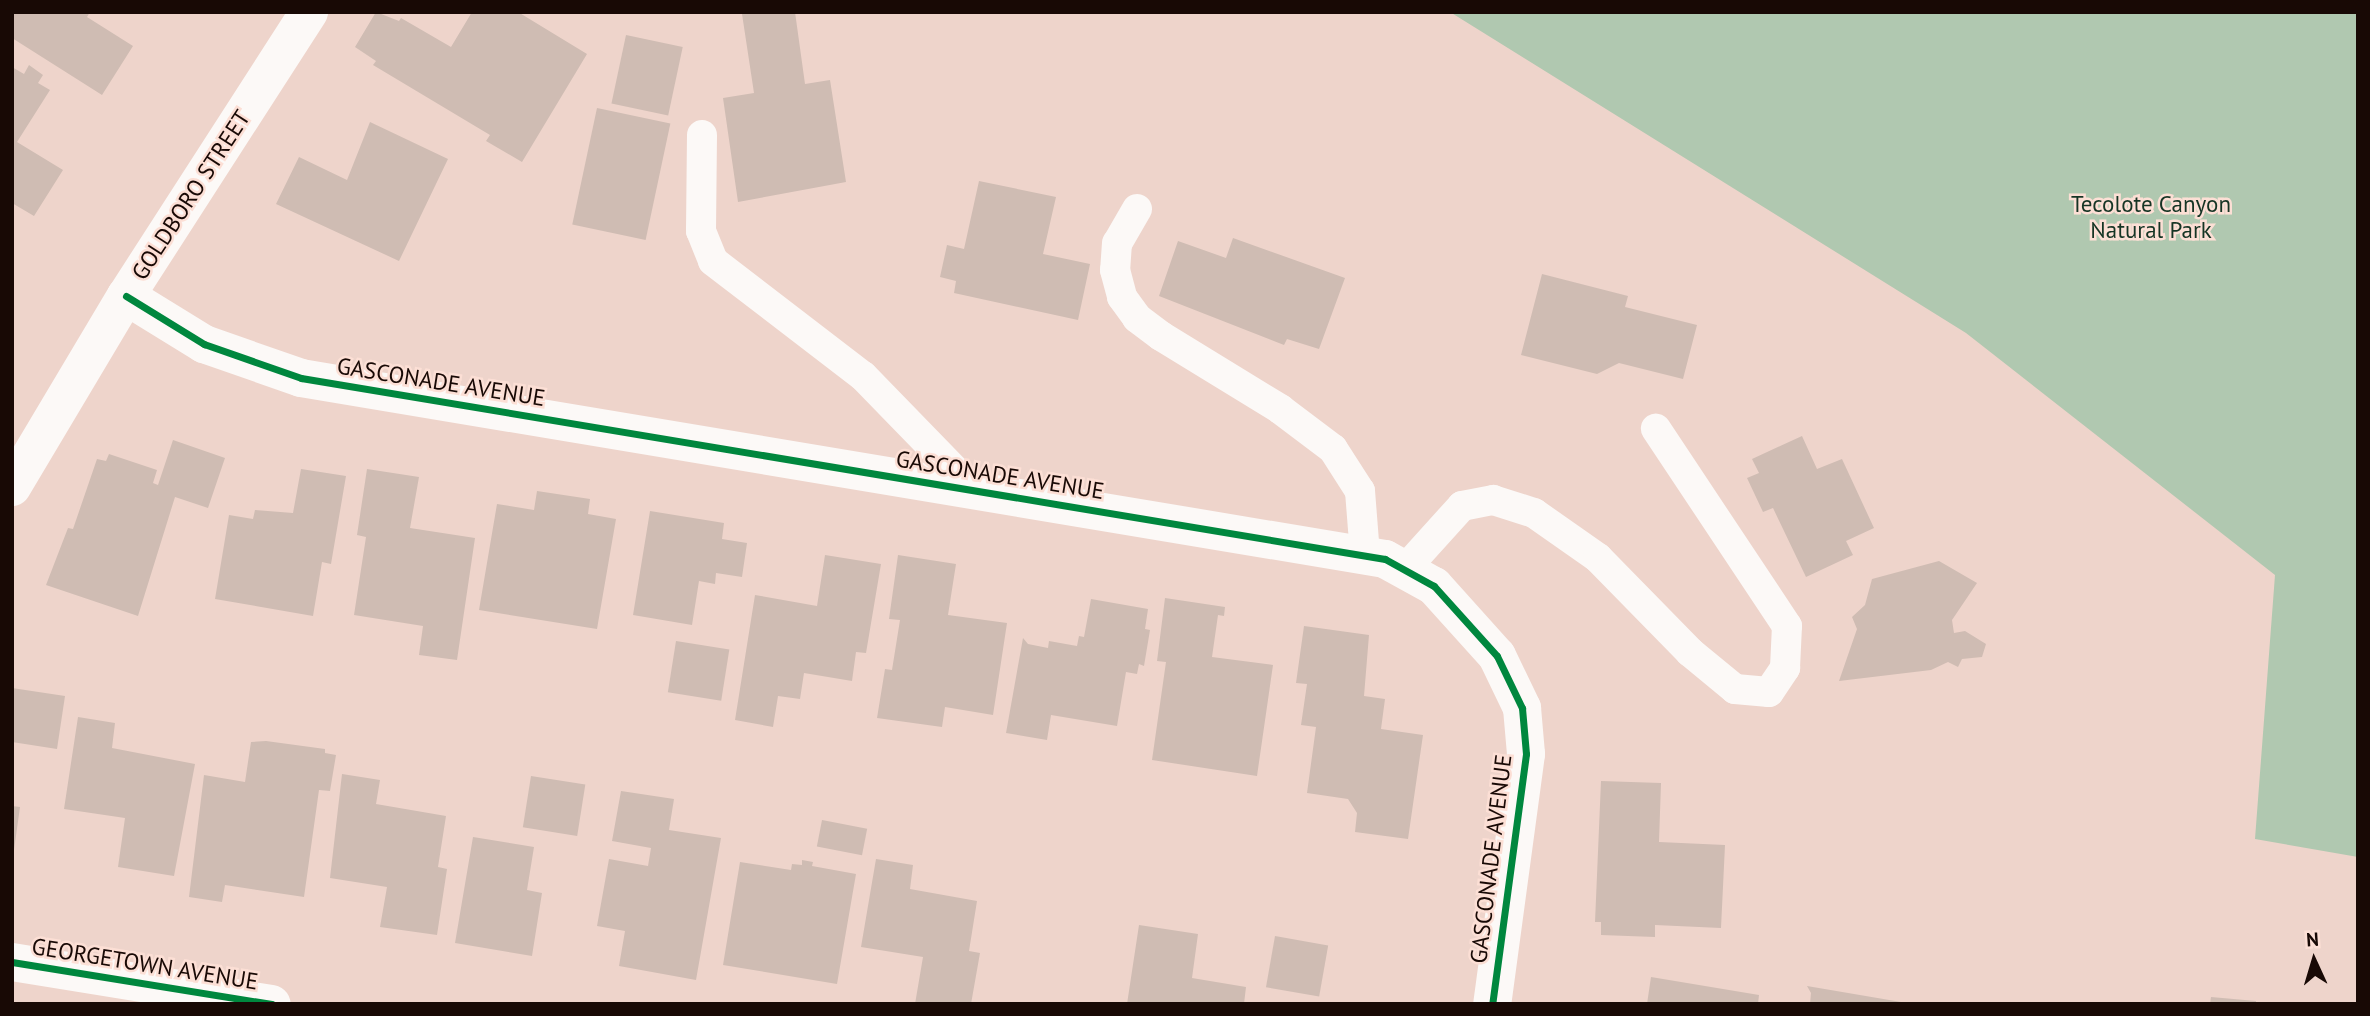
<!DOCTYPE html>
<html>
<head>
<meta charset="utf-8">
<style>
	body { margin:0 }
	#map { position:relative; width:2370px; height:1016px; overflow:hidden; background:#eed4cb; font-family:"PT Sans",sans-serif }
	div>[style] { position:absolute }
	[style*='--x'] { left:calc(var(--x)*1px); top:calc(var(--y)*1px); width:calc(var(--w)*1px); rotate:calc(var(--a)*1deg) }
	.green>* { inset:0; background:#b0c8b0 }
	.building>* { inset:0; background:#cfbcb3; transform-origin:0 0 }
	.service>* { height:30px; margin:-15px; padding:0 15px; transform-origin:15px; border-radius:15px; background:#fcf9f7 }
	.minor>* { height:38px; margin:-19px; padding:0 19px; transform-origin:19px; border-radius:19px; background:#fcf9f7 }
	.cycleway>* { height:7px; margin:-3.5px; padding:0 3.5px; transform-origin:3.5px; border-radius:3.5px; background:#00873e }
	span { translate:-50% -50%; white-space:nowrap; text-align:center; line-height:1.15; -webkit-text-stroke:5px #fcdfd5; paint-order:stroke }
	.street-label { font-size:23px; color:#180905 }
	.park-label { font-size:23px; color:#153424 }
	.frame { position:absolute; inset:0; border:14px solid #180905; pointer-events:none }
	.north { position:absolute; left:2279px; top:925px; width:70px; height:70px; -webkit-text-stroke:5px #fcdfd5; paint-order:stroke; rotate:356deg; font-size:19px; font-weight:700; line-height:28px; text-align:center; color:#180905 }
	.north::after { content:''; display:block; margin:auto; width:24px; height:32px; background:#180905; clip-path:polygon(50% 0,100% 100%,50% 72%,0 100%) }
</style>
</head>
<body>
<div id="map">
	<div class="green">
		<div style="clip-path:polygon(1450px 12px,2358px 12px,2358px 857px,2255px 839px,2275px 575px,1966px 333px)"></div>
	</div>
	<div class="building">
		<div style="clip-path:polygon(12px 12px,90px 12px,87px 17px,133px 46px,102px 95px,12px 38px)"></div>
		<div style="clip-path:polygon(376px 12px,399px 21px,401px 18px,451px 47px,472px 12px,518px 12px,587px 54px,522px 162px,486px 141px,490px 135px,373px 65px,376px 61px,355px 47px)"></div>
		<div style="clip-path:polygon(795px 12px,805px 84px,830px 80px,846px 182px,738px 202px,723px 98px,754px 93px,742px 14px)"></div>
		<div style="left:626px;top:35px;width:58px;height:70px;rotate:12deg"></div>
		<div style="clip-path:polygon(29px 65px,43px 75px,38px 83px,50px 90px,17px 142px,63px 170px,34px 216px,12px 203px,12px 67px,24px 74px)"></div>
		<div style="left:597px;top:108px;width:75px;height:119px;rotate:12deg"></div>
		<div style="clip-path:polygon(370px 122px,448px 159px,399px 261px,276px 204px,299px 157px,347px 180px)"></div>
		<div style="clip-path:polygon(979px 181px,1056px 197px,1043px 254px,1090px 264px,1078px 320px,954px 293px,956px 281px,940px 277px,947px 245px,964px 249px)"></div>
		<div style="clip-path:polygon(1233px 238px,1345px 278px,1319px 349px,1287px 339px,1284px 345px,1159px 296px,1178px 241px,1226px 258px)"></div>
		<div style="clip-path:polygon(1542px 274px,1628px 296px,1625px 307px,1697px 325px,1683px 379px,1619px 363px,1597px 374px,1521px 355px)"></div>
		<div style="clip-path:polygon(1802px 436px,1817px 469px,1842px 459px,1874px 528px,1846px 541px,1853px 555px,1806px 577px,1773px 508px,1763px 512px,1747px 478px,1759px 473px,1752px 459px)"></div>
		<div style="clip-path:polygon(173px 440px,225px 458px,208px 508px,175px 497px,138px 616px,46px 585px,68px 528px,73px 529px,97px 459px,106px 461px,109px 454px,157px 470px,153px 483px,158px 485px)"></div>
		<div style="clip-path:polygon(301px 469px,346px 476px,331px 564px,322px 562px,313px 616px,215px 599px,229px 515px,253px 519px,255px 510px,293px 513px)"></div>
		<div style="clip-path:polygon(367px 469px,419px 477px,410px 528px,475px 538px,457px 660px,419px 655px,423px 626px,354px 615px,366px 537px,357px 535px)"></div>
		<div style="clip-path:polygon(537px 491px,590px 499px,588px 514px,616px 519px,597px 629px,479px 610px,497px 504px,534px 510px)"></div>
		<div style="clip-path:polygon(650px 511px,724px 523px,722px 539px,747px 543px,742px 577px,716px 573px,715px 584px,699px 581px,692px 625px,633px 615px)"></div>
		<div style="clip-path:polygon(825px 555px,881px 564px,866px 653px,856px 652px,852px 681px,804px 673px,800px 699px,778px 696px,773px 727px,735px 720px,755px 595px,817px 606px)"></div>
		<div style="clip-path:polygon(898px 555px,956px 564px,948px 615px,1007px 623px,993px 715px,945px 707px,942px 727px,877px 718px,885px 669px,892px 670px,900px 620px,889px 619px)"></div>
		<div style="clip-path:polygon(1939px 561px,1977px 583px,1952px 620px,1954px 633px,1965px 631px,1986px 644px,1982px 657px,1962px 659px,1958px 667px,1948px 662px,1931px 670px,1839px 681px,1857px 629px,1852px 617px,1865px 605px,1872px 579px)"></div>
		<div style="clip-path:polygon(1165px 598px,1225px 607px,1224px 616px,1218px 615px,1212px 657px,1273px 665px,1257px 776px,1152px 760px,1166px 662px,1157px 661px)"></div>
		<div style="clip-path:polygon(1091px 599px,1148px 609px,1145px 629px,1150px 630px,1144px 666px,1139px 664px,1137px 674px,1126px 672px,1117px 726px,1051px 715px,1047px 740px,1006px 733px,1023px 638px,1028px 644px,1048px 648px,1049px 641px,1077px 646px,1079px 636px,1084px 637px)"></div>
		<div style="clip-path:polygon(1304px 626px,1369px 635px,1364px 696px,1385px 699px,1381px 729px,1423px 735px,1408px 839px,1355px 832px,1357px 813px,1348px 799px,1307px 793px,1316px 727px,1301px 725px,1307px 684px,1296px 683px)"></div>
		<div style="left:676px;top:641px;width:54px;height:52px;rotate:9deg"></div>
		<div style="clip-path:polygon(12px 688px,65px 696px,57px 749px,12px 742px)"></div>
		<div style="clip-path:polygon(78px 717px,115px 723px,112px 748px,195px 764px,174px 876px,118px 867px,125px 818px,64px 809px)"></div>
		<div style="clip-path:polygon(266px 741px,325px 749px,325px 753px,336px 755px,330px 791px,319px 790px,304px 897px,225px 885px,222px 902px,189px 897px,204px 775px,245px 782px,251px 742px)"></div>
		<div style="clip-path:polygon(342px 774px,380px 780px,376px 804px,446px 816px,438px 867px,447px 869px,437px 935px,380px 927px,387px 887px,330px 878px)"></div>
		<div style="left:531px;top:776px;width:55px;height:52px;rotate:9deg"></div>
		<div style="clip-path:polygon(1601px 781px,1661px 783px,1659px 842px,1725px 845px,1721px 928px,1655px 925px,1655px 937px,1601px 935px,1601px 922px,1595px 922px)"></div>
		<div style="clip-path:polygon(621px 791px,674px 799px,669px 830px,721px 838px,696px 980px,619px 966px,625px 931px,597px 926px,609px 859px,648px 866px,651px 848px,612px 841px)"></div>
		<div style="clip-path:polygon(12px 806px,20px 807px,14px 850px,12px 850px)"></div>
		<div style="left:822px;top:820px;width:46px;height:27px;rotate:11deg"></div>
		<div style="clip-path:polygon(473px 837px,534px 847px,527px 890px,542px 893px,532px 956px,455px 943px)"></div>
		<div style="clip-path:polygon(876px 859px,913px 865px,910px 889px,977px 901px,969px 951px,980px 953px,971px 1004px,915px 1004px,923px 957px,861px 947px)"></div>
		<div style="clip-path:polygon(802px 860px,813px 862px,812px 866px,856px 874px,837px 984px,723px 965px,740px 862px,791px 870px,792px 864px,802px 865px)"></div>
		<div style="clip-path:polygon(1139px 925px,1198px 934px,1192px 978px,1246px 987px,1244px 1004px,1127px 1004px)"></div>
		<div style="left:1275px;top:936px;width:54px;height:52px;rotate:10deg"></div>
		<div style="clip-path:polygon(1651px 977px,1759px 995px,1758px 1004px,1647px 1004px)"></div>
		<div style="clip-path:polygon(1807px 986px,1901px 1002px,1901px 1004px,1810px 1004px,1811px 993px)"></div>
		<div style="clip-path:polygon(2211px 997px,2256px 1001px,2256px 1004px,2210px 1004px)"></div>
	</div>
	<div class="service">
		<div style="--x:702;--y:135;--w:96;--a:90.6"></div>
		<div style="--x:701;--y:231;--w:32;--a:68"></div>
		<div style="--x:713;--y:261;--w:189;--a:37.5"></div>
		<div style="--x:863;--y:376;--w:159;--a:45.8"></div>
		<div style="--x:1137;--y:209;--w:39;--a:120"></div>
		<div style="--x:1117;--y:243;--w:27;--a:94"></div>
		<div style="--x:1115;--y:270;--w:28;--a:75"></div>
		<div style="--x:1122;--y:297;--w:26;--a:54"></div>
		<div style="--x:1137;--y:318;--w:30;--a:37"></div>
		<div style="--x:1161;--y:336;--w:140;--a:31.5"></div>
		<div style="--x:1280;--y:409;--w:66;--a:37"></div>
		<div style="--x:1333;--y:449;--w:50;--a:57.3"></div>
		<div style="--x:1360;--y:491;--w:64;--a:85.5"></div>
		<div style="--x:1405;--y:569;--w:85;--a:-47.9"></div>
		<div style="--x:1462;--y:506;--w:32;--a:-11"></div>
		<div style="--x:1493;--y:500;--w:43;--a:17.6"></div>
		<div style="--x:1534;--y:513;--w:78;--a:35.1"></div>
		<div style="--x:1598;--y:558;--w:132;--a:45.6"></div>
		<div style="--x:1690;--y:652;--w:58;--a:39.4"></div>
		<div style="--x:1735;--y:689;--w:34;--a:5"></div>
		<div style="--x:1769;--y:692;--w:29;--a:-56"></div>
		<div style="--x:1785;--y:668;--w:42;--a:-87.3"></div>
		<div style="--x:1787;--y:626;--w:237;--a:-123.6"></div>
	</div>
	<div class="minor">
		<div style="--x:126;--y:296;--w:92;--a:31.6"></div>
		<div style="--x:204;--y:344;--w:103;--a:19.3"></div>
		<div style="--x:301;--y:378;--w:1099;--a:9.48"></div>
		<div style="--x:1385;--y:559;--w:56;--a:28.9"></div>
		<div style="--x:1434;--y:586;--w:94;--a:48"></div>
		<div style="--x:1497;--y:656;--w:58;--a:64.3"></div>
		<div style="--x:1522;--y:708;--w:46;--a:85"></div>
		<div style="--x:1526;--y:754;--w:252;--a:97.7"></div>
		<div style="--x:12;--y:487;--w:222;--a:-59.2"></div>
		<div style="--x:126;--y:296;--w:338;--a:-57.2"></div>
		<div style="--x:12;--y:962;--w:263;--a:9.2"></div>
	</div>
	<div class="cycleway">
		<div style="--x:126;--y:296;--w:92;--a:31.6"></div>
		<div style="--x:204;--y:344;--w:103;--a:19.3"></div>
		<div style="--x:301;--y:378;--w:1099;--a:9.48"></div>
		<div style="--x:1385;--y:559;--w:56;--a:28.9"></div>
		<div style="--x:1434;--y:586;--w:94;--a:48"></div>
		<div style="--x:1497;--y:656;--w:58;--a:64.3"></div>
		<div style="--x:1522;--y:708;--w:46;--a:85"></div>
		<div style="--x:1526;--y:754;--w:252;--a:97.7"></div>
		<div style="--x:12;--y:962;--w:263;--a:9.2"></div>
	</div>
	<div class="street-label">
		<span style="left:191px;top:195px;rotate:-57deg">GOLDBORO STREET</span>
		<span style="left:441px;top:382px;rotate:9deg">GASCONADE AVENUE</span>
		<span style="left:1000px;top:475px;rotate:9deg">GASCONADE AVENUE</span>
		<span style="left:1491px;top:859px;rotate:-83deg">GASCONADE AVENUE</span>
		<span style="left:145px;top:964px;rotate:9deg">GEORGETOWN AVENUE</span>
	</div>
	<div class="park-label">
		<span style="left:2151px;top:217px">Tecolote Canyon<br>Natural Park</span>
	</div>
	<div class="frame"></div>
	<div class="north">N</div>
</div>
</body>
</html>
